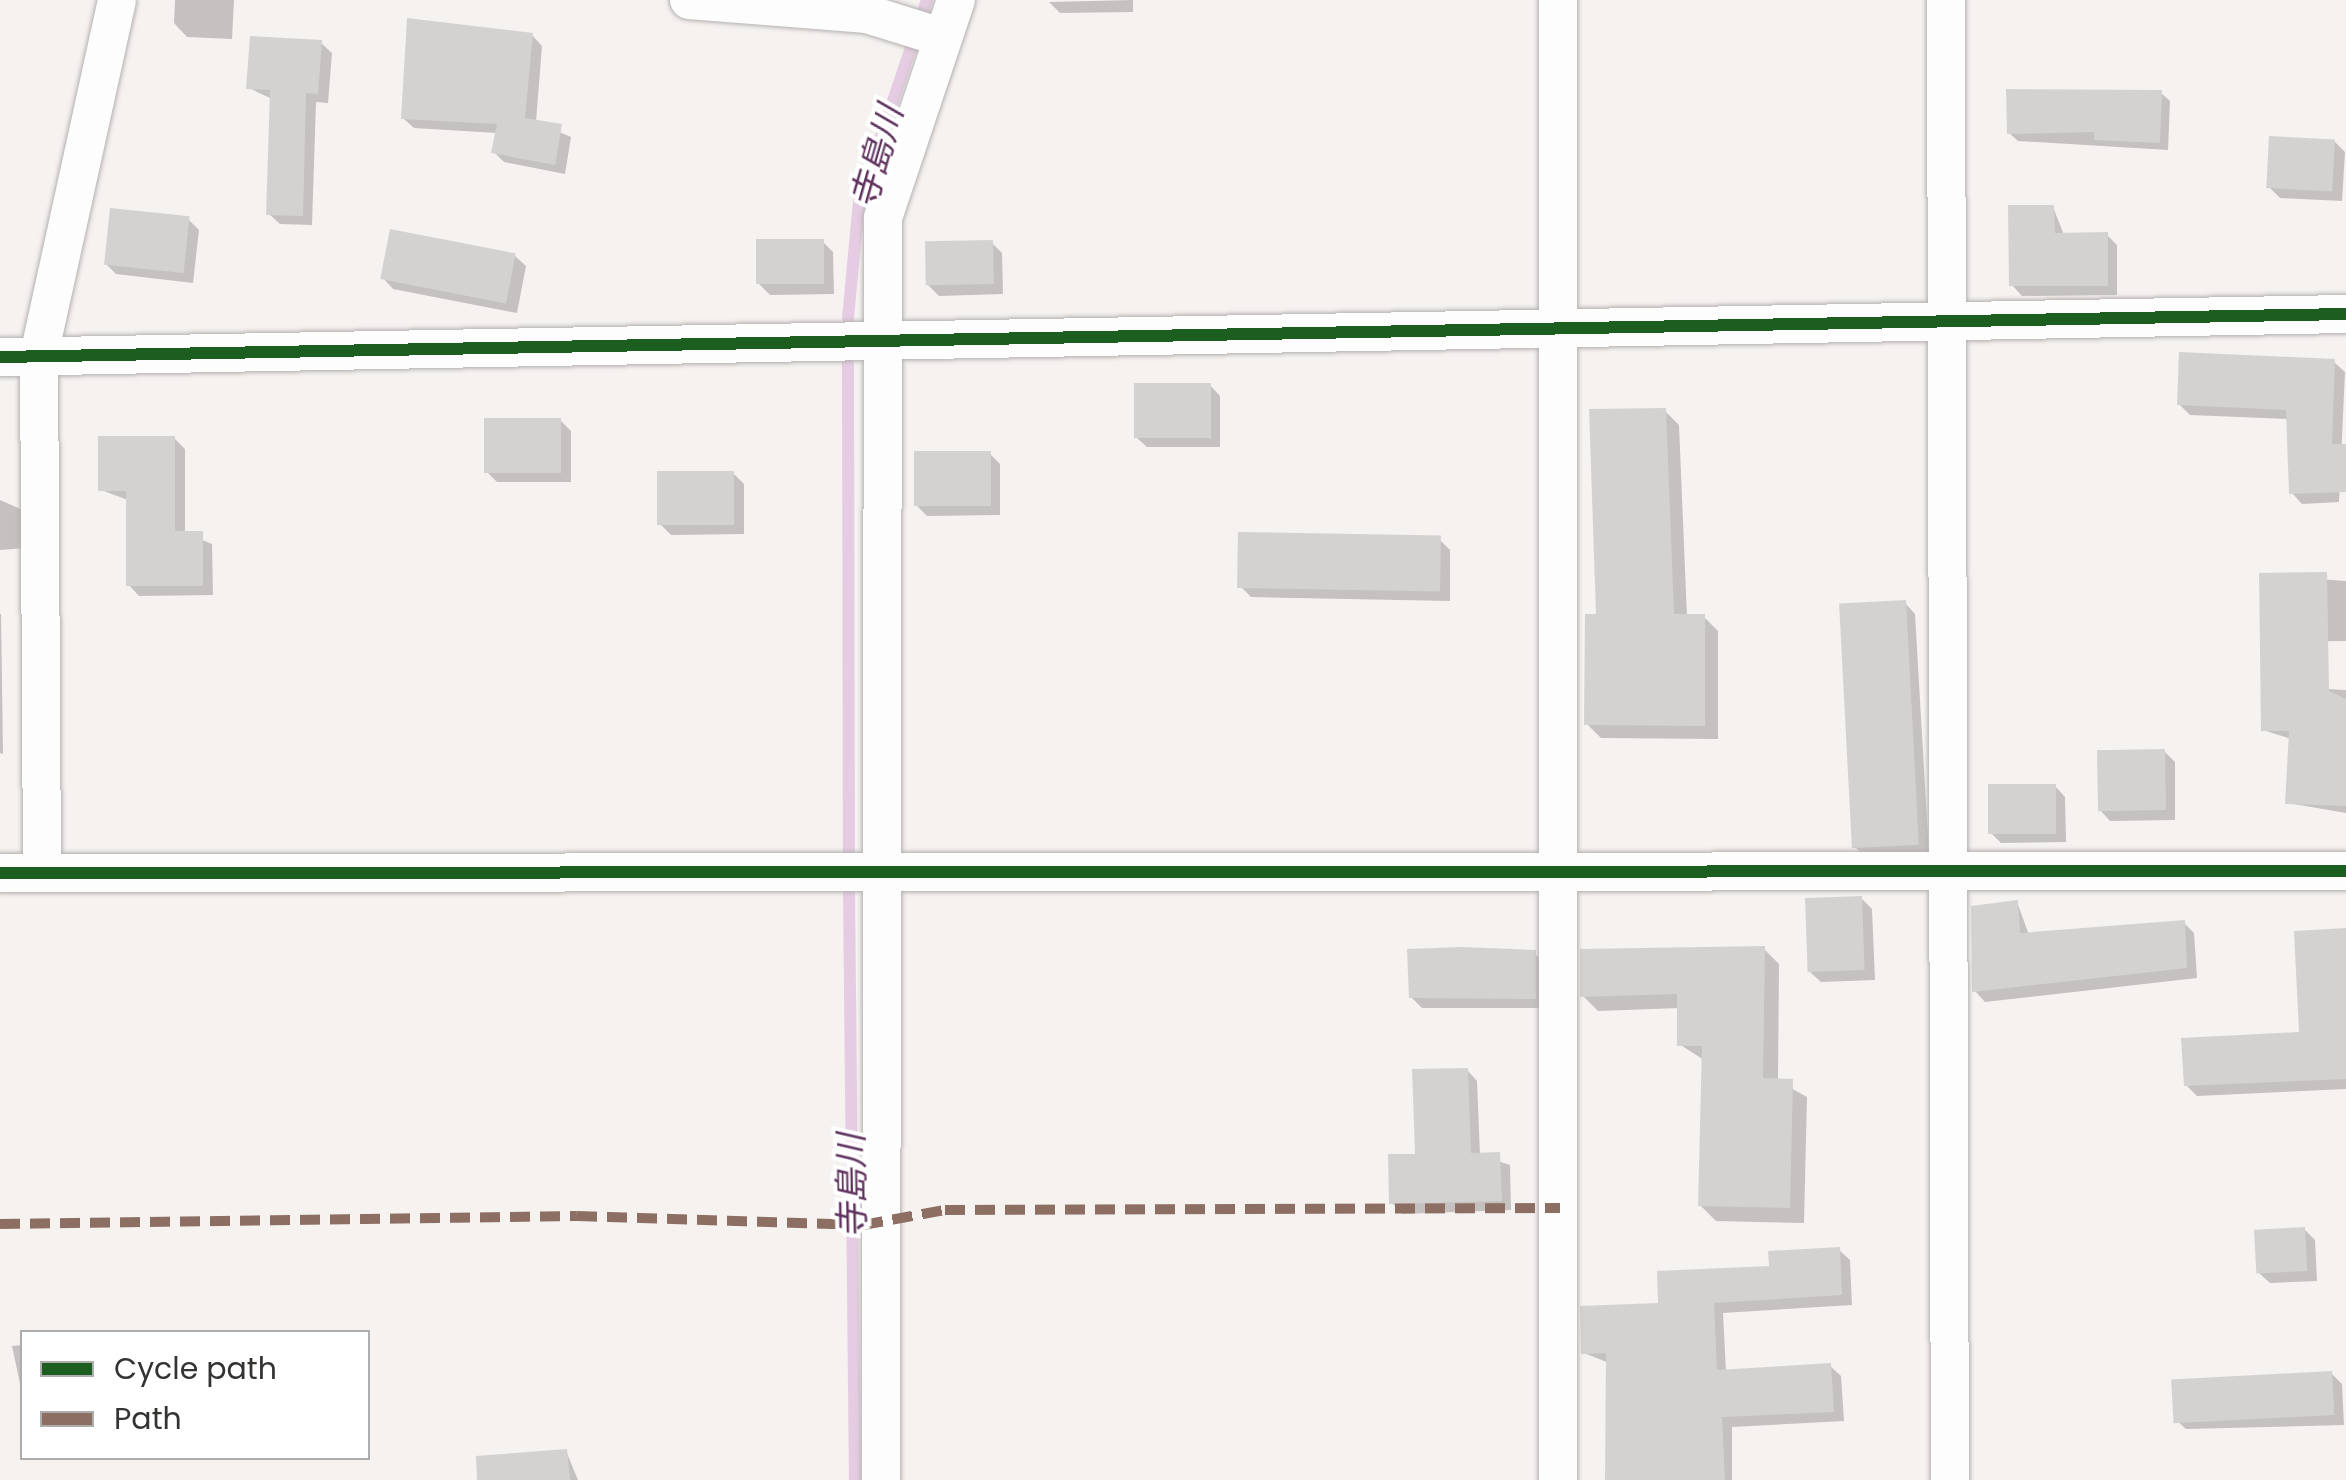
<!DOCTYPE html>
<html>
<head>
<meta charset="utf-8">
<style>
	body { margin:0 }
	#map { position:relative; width:2346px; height:1480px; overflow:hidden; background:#f5f2f0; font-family:Poppins,"Noto Sans JP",sans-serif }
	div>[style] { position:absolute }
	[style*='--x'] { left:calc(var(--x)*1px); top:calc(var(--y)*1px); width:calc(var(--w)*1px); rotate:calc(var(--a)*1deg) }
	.shadow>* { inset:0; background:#0003 }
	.stream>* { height:12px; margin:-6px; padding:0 6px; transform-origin:6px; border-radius:6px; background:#e5cce2 }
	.building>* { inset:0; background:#d4d2d1; transform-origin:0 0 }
	.roads { filter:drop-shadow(0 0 2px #b4b1b0) drop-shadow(0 0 2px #b4b1b0) }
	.minor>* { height:38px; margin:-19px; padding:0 19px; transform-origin:19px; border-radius:19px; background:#fefdfd }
	.quiet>* { height:10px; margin-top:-5px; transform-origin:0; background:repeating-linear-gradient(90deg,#8d6e63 0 20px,transparent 0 30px) }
	.cycleway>* { height:12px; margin:-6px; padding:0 6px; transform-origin:6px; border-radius:6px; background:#1b5e20 }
	span { translate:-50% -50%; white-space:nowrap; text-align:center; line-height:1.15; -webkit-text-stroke:8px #fff; paint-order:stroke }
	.water-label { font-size:35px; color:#60335f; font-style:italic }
	.legend { position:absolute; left:20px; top:1330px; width:350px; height:130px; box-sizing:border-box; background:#fff; border:2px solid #aeadad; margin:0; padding:12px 18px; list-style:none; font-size:30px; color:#353332 }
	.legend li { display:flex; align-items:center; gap:20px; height:50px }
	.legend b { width:50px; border:2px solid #aeadad }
</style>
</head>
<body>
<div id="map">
	<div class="shadow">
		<div style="clip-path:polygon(175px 0,234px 0,232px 39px,187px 37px,174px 23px)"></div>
		<div style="clip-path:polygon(1133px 0,1133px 12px,1060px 13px,1049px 2px)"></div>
		<div style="clip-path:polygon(532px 35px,542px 46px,536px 122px,571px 137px,565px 174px,504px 162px,494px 152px,497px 133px,414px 128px,403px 118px)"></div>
		<div style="clip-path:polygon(321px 43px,332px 53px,328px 103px,316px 102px,312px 225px,280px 224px,269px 214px,272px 99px,249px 88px)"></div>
		<div style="clip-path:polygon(2161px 93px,2170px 101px,2168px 150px,2018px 141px,2009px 133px)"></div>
		<div style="clip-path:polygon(2334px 141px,2345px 152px,2342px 201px,2280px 198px,2269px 187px)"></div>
		<div style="clip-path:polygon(2053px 207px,2064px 235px,2107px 235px,2117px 245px,2117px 295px,2022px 296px,2012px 285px)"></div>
		<div style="clip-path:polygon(188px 219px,199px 230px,193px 283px,116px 274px,106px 264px)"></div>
		<div style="clip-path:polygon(823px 242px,833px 252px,834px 294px,770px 295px,759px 284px)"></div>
		<div style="clip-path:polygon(992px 243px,1002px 253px,1003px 294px,939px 296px,928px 285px)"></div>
		<div style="clip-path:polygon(515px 256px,526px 266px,517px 313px,393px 289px,383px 278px)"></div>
		<div style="clip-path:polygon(2334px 362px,2345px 372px,2339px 502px,2302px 504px,2292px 493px,2289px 419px,2190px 415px,2179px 404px)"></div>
		<div style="clip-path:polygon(1210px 385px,1220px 396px,1220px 447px,1147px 447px,1136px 437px)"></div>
		<div style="clip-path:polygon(1665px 411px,1679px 425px,1687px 617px,1704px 617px,1718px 631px,1718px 739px,1601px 738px,1587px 724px,1599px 616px)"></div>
		<div style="clip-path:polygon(560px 420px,571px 431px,571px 482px,497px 482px,487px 472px)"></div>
		<div style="clip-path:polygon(174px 438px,185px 449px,185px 533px,212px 544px,213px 595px,139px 596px,129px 585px,128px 500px,101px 490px)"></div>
		<div style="clip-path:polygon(990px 454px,1000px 464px,1000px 515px,927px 516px,916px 505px)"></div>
		<div style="clip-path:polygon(733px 473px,744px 484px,744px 534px,671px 535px,660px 524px)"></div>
		<div style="clip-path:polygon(0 500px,25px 511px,26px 548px,0 550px)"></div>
		<div style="clip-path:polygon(1439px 539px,1450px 550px,1450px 601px,1251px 597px,1240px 586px)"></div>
		<div style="clip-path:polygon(2261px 575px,2346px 581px,2346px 641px,2272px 642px)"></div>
		<div style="clip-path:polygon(1905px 603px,1915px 614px,1929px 855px,1864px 856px,1854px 846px)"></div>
		<div style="clip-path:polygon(0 614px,1px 614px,3px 754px,0 753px)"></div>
		<div style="clip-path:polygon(2263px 686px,2346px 690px,2346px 813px,2288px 803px,2291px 739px,2263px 730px)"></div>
		<div style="clip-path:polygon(2164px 751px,2175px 762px,2175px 820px,2110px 821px,2100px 810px)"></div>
		<div style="clip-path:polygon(2055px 786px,2065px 797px,2066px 842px,2001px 843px,1991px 833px)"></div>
		<div style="clip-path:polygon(1861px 898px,1872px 909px,1875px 980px,1821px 982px,1810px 972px)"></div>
		<div style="clip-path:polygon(2017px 902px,2029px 935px,2184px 923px,2194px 933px,2197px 978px,1985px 1002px,1975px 991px)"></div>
		<div style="clip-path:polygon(2346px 930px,2346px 1089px,2197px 1096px,2186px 1085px,2301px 1034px)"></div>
		<div style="clip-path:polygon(1764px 949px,1779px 964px,1778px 1081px,1807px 1097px,1804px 1223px,1716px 1221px,1700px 1205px,1704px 1060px,1679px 1044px,1680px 1008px,1598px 1011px,1583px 996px)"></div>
		<div style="clip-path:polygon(1534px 953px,1545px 963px,1545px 1008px,1422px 1008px,1411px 997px)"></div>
		<div style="clip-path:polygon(1467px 1070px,1477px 1081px,1480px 1155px,1510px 1165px,1511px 1210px,1402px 1214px,1392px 1203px)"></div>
		<div style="clip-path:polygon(2304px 1229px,2315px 1240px,2317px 1281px,2270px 1283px,2259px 1273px)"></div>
		<div style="clip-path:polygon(1839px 1250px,1850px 1260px,1852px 1305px,1723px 1313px,1726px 1372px,1830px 1366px,1841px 1376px,1844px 1421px,1732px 1427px,1732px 1480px,1608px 1480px,1609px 1363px,1584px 1353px,1661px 1305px)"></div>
		<div style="clip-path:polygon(22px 1345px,22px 1393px,12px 1346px)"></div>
		<div style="clip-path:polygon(2331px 1373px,2342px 1384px,2344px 1425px,2186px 1429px,2175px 1419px)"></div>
		<div style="clip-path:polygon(566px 1451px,578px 1480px,508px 1480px)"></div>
	</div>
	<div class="stream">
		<div style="--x:848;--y:318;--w:117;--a:-84.6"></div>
		<div style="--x:859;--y:202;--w:213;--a:-71.4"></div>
		<div style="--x:848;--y:364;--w:496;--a:89.9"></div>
		<div style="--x:849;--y:892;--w:588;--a:89.42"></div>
	</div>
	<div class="building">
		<div style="clip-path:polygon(407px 18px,533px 33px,525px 118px,562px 124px,555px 165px,491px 153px,497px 124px,401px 119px)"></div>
		<div style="clip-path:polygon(250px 36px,322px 40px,318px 94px,306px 93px,303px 216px,266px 215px,270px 90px,246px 89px)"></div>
		<div style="clip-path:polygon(2006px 89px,2162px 90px,2160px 143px,2094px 140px,2094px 132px,2007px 134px)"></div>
		<div style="left:2269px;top:136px;width:66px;height:52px;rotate:3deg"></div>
		<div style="clip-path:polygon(2008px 205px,2054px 205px,2055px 233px,2108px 232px,2108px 286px,2009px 286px)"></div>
		<div style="left:110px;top:208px;width:80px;height:57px;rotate:6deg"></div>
		<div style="left:390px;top:229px;width:128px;height:51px;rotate:11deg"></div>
		<div style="left:824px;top:239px;width:45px;height:68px;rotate:90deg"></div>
		<div style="left:993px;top:240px;width:44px;height:68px;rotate:89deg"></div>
		<div style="clip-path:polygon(2179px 352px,2335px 359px,2332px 444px,2346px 444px,2346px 492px,2289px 494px,2286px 410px,2177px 405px)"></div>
		<div style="left:1134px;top:383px;width:77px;height:55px"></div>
		<div style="clip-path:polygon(1666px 408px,1674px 614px,1705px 614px,1705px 726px,1584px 725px,1585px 614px,1596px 614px,1589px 409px)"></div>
		<div style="left:484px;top:418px;width:77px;height:55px"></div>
		<div style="clip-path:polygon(98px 436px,175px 436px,175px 531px,203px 531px,203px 586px,126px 586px,126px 491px,98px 491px)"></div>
		<div style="left:991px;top:451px;width:55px;height:77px;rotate:90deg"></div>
		<div style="left:657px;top:471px;width:77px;height:54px"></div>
		<div style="left:1238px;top:532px;width:203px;height:56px;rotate:1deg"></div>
		<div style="clip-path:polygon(2327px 572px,2329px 691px,2346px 699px,2346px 806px,2285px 804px,2289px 731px,2261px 731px,2259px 573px)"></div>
		<div style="left:1906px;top:600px;width:245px;height:67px;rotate:87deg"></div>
		<div style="left:2165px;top:749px;width:61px;height:68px;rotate:89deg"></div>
		<div style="left:1988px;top:784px;width:68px;height:50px"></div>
		<div style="left:1862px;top:896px;width:74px;height:57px;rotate:88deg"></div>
		<div style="clip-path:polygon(2018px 900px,2020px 933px,2185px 920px,2187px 968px,1972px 992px,1971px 906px)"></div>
		<div style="clip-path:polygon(2346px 928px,2346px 1079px,2184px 1086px,2181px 1038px,2299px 1032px,2294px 931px)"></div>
		<div style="clip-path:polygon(1765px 946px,1763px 1078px,1793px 1079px,1790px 1208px,1698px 1206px,1702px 1046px,1677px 1046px,1677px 994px,1580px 997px,1580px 949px)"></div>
		<div style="clip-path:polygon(1462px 947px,1536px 950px,1536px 999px,1409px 998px,1407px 949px)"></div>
		<div style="clip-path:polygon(1468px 1068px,1471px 1153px,1500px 1152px,1502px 1201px,1389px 1204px,1388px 1154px,1415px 1154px,1412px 1069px)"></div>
		<div style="left:2305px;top:1227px;width:44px;height:51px;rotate:87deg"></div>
		<div style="clip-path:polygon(1840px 1247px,1842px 1295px,1714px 1303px,1717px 1370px,1831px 1363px,1834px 1412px,1722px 1417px,1725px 1480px,1605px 1480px,1606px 1353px,1581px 1354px,1580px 1306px,1658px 1303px,1657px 1271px,1769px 1266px,1768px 1251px)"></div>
		<div style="left:2332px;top:1371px;width:44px;height:161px;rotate:87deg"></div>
		<div style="clip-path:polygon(567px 1449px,570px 1480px,477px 1480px,476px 1456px)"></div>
	</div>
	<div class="roads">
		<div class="minor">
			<div style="--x:689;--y:0;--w:179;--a:4.5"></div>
			<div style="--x:867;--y:14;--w:77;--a:17.3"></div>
			<div style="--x:1558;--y:0;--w:1480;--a:90"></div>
			<div style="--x:1946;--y:0;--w:1480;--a:89.85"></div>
			<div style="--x:0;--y:357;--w:2346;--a:-1.05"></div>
			<div style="--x:0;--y:873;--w:2346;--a:-0.05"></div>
			<div style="--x:42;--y:873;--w:518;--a:-90.33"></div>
			<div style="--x:39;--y:355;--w:363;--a:-77.6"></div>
			<div style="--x:881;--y:1480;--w:1262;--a:-89.91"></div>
			<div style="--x:883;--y:218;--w:230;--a:-71.5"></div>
		</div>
	</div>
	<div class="quiet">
		<div style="--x:0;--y:1224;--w:577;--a:-0.79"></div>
		<div style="--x:577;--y:1216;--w:286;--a:1.8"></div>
		<div style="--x:863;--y:1225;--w:83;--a:-10.4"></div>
		<div style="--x:945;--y:1210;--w:615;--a:-0.19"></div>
	</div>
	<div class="cycleway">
		<div style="--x:0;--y:357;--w:2346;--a:-1.05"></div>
		<div style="--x:0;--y:873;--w:2346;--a:-0.05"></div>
	</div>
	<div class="water-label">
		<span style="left:877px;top:157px;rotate:-74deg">寺島川</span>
		<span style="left:852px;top:1186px;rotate:-91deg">寺島川</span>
	</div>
	<ul class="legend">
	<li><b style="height:12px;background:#1b5e20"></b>Cycle path</li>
	<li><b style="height:12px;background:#8d6e63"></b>Path</li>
	</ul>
</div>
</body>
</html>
